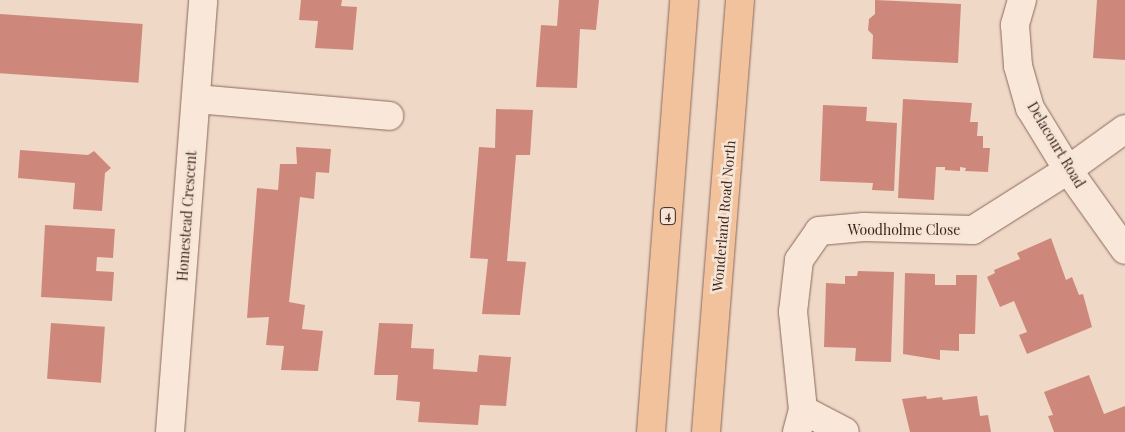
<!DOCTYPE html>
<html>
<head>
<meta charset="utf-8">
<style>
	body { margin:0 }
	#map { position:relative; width:1125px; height:432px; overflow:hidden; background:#efd8c6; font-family:"Playfair Display",serif }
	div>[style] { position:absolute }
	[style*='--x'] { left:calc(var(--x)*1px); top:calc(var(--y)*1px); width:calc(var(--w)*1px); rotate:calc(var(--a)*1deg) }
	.building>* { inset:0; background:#ce887b; transform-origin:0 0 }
	.roads { filter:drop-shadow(0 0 1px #8b685b) drop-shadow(0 0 1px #8b685b) }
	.minor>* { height:28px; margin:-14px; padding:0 14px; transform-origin:14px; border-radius:14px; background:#f9e8d9 }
	.major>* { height:28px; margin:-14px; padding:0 14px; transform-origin:14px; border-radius:14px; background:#f2c29d }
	span { translate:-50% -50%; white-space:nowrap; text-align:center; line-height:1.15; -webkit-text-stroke:5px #f6e4d5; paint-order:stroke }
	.shield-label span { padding:1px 4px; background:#f6e4d5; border:1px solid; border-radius:4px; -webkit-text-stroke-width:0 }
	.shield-label { font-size:12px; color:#3b251f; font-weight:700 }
	.street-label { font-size:14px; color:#3b251f }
</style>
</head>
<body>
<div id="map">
	<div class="building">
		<div style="clip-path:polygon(301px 0,342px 0,341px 6px,357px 7px,353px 50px,315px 48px,318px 21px,299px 20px)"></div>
		<div style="clip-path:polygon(559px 0,599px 0,596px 30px,580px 29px,577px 88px,536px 87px,541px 25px,557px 26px)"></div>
		<div style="clip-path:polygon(875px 0,961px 4px,958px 63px,872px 59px,873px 35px,868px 30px,869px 19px,875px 14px)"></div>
		<div style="clip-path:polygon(1097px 0,1125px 0,1125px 60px,1093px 58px)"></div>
		<div style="left:0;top:14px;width:143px;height:59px;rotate:4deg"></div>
		<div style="clip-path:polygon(903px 99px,972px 103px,970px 122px,978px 122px,977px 136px,983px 136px,983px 148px,990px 148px,988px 172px,965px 171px,966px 168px,960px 167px,960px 171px,945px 170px,945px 167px,936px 167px,934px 200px,898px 198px)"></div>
		<div style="clip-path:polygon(823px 105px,867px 107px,866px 121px,897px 123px,894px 191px,872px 190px,873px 183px,820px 181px)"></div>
		<div style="clip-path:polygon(496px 109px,533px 110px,530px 155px,516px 155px,507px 261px,526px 262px,520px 315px,482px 314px,488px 259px,470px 258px,479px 147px,495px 148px)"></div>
		<div style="clip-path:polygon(296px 147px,331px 149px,329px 173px,316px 172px,314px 199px,300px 197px,289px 302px,305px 305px,302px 329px,323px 331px,318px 371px,281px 370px,284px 346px,266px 345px,269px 317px,247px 318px,257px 188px,278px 190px,280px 164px,297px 164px)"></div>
		<div style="clip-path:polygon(20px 150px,88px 155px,94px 151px,111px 168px,105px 173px,102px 211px,73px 209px,75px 183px,18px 178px)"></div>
		<div style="clip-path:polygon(45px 225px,115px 229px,113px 258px,97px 257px,96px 271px,114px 272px,112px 301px,41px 297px)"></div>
		<div style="clip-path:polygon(1051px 238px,1066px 280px,1072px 277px,1079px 295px,1083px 294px,1092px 327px,1027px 354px,1019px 335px,1027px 332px,1014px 301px,1000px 307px,987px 277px,995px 273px,994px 270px,1020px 259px,1017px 253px)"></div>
		<div style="clip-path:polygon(858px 271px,894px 272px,891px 362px,855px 361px,856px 348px,824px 347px,826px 283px,845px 284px,845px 276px,857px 276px)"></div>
		<div style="clip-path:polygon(905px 273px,935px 274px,935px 285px,956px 285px,956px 275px,977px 275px,975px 334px,959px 334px,959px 351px,940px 350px,940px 360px,903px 354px)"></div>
		<div style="left:51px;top:323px;width:54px;height:56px;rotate:4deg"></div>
		<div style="clip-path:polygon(379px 323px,413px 324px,411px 348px,434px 349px,433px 369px,477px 372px,479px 355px,511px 357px,506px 406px,480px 405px,478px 425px,418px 422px,420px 402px,396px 400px,398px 375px,374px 375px)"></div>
		<div style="clip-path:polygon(1089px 375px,1104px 414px,1125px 406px,1125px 432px,1054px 432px,1048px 416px,1053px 415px,1044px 392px)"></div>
		<div style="clip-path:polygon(926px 396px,927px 399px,942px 397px,943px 400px,977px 396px,980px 416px,988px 415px,991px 432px,910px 432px,902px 399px)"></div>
	</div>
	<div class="roads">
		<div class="minor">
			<div style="--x:1022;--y:0;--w:26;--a:106"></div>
			<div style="--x:1015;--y:25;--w:41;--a:85.8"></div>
			<div style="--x:1018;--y:66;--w:44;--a:74.1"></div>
			<div style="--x:1030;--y:108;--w:73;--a:58.5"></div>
			<div style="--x:1068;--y:170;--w:98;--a:54.5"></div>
			<div style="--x:196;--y:99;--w:194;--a:5"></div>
			<div style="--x:803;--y:410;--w:47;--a:27.6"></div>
			<div style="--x:170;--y:432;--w:433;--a:-85.6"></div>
			<div style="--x:797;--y:432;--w:23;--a:-75"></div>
			<div style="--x:803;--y:410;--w:99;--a:-95.8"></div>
			<div style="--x:793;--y:312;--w:52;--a:-83.4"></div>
			<div style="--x:799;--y:260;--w:35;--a:-55"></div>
			<div style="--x:819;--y:231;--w:45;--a:-5.1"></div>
			<div style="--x:864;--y:227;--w:109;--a:1.6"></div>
			<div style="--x:973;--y:230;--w:112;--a:-32.3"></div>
			<div style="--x:1068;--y:170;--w:70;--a:-35.7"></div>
		</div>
		<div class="major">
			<div style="--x:651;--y:432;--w:433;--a:-85.6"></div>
			<div style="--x:706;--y:432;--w:433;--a:-85.5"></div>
		</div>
	</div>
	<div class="shield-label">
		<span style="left:668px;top:216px">4</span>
	</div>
	<div class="street-label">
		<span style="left:1056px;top:145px;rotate:59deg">Delacourt Road</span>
		<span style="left:187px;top:216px;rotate:-86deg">Homestead Crescent</span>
		<span style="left:724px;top:216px;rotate:-85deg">Wonderland Road North</span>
		<span style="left:904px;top:230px">Woodholme Close</span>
	</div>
</div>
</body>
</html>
